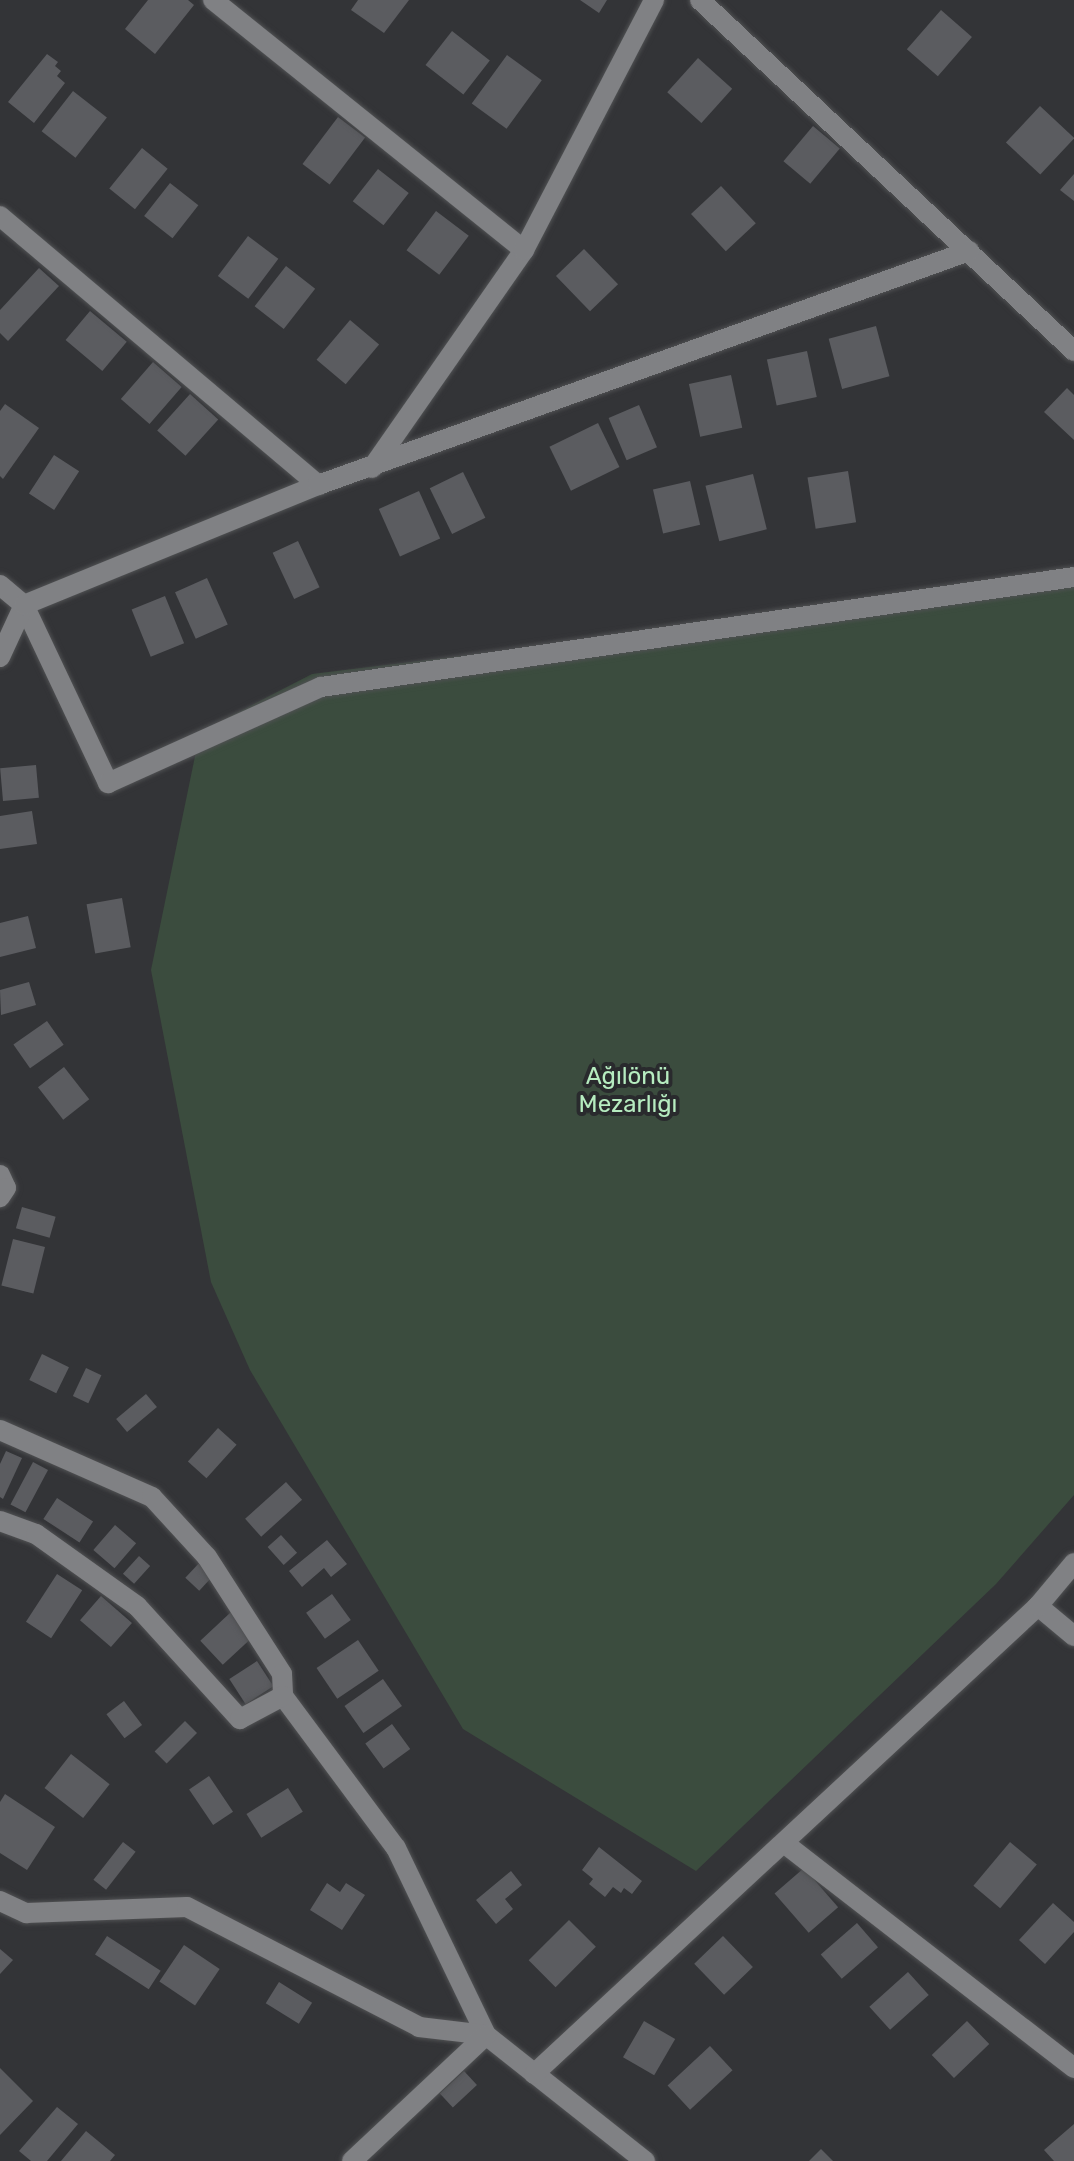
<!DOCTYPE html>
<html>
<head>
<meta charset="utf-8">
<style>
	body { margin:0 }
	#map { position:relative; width:1074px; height:2161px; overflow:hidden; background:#333437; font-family:Rubik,sans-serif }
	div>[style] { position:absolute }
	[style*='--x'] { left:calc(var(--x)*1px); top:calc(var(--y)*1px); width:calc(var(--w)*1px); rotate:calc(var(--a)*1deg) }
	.green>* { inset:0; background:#3b4c3e }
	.building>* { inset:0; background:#5b5c60; transform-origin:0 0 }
	.roads { filter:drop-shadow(0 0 2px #505153) drop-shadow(0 0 2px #505153) }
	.street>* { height:20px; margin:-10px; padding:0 10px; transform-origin:10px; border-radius:10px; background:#808184 }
	.secondary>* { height:20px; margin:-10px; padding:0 10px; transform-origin:10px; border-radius:10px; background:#808184 }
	span { translate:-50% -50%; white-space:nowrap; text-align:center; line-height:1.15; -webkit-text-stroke:8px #292a2d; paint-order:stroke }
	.park-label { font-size:24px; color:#b6ecc0 }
</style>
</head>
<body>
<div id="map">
	<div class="green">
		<div style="clip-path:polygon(1074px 582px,1074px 1495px,996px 1584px,696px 1871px,463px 1729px,250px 1370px,211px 1282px,151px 970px,200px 732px,312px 674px)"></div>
	</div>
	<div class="building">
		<div style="clip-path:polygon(148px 0,188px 0,194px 5px,155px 54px,125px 29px)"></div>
		<div style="clip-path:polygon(358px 0,409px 0,384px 33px,351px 10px)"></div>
		<div style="clip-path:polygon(580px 0,607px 0,599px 13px)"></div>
		<div style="left:941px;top:10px;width:41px;height:52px;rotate:41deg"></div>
		<div style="left:452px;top:31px;width:48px;height:43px;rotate:38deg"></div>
		<div style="clip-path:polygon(47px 54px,58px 62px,55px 66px,61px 71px,57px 76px,65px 83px,34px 123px,8px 102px)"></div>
		<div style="left:507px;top:55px;width:43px;height:60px;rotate:36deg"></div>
		<div style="left:698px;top:58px;width:46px;height:46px;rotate:42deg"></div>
		<div style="left:73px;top:91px;width:43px;height:51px;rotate:38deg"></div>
		<div style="left:1040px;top:106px;width:47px;height:50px;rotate:43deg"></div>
		<div style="left:338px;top:117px;width:34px;height:59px;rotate:37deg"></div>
		<div style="left:813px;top:126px;width:35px;height:46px;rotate:40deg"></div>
		<div style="left:142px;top:148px;width:33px;height:52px;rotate:39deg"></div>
		<div style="left:378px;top:169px;width:39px;height:41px;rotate:38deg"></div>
		<div style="clip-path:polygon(1074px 174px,1074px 201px,1060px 190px)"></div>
		<div style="left:170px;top:183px;width:36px;height:42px;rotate:38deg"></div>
		<div style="left:721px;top:186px;width:51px;height:41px;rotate:47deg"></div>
		<div style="left:436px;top:211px;width:41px;height:49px;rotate:37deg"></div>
		<div style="left:248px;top:236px;width:38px;height:50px;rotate:37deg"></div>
		<div style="left:584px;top:249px;width:49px;height:39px;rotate:46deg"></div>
		<div style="left:286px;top:266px;width:37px;height:51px;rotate:38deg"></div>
		<div style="clip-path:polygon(39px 268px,59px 286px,8px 341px,0 333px,0 310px)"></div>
		<div style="left:90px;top:311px;width:48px;height:38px;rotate:40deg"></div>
		<div style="left:350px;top:320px;width:38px;height:52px;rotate:40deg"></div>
		<div style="left:876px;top:326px;width:52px;height:49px;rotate:75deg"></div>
		<div style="left:807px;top:351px;width:47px;height:41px;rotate:78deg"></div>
		<div style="left:153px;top:362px;width:38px;height:49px;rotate:41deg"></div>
		<div style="left:731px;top:375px;width:54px;height:43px;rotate:78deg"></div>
		<div style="clip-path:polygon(1067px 388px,1074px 395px,1074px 440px,1044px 412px)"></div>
		<div style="left:190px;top:394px;width:38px;height:49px;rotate:42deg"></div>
		<div style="clip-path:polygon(5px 404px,39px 428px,3px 479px,0 476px,0 411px)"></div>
		<div style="left:639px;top:405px;width:46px;height:33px;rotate:67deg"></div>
		<div style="left:598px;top:423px;width:49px;height:54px;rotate:64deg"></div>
		<div style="left:54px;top:455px;width:30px;height:46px;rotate:33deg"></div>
		<div style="left:848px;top:471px;width:52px;height:41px;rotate:81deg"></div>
		<div style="left:463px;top:472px;width:51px;height:37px;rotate:64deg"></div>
		<div style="left:753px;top:474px;width:57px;height:49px;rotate:76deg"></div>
		<div style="left:690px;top:481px;width:45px;height:38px;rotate:77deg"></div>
		<div style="left:419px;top:491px;width:52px;height:44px;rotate:66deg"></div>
		<div style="left:298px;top:541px;width:51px;height:28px;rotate:65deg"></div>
		<div style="left:207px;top:578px;width:51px;height:35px;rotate:66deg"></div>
		<div style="left:165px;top:596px;width:51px;height:36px;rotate:68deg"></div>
		<div style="left:36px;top:765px;width:33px;height:36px;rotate:85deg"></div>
		<div style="clip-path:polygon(32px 811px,37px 844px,0 849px,0 816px)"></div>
		<div style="left:122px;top:898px;width:50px;height:36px;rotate:80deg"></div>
		<div style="clip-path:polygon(28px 916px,36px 948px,0 957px,0 923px)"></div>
		<div style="clip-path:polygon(29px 982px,36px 1005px,1px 1015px,0 990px)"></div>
		<div style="left:47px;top:1021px;width:29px;height:41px;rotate:55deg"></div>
		<div style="left:64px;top:1067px;width:41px;height:33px;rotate:52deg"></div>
		<div style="left:22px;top:1207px;width:35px;height:22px;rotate:16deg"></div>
		<div style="left:13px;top:1239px;width:33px;height:48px;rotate:14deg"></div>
		<div style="left:42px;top:1354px;width:30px;height:29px;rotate:26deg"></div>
		<div style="left:86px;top:1368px;width:17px;height:31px;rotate:25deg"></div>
		<div style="left:146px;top:1394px;width:17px;height:39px;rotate:50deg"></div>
		<div style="left:218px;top:1428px;width:25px;height:45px;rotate:42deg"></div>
		<div style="clip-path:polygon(6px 1451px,22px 1458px,3px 1499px,0 1497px,0 1464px)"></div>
		<div style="left:33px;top:1462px;width:17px;height:48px;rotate:28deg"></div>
		<div style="left:286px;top:1482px;width:24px;height:55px;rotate:48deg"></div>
		<div style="left:57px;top:1498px;width:43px;height:25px;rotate:33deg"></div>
		<div style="left:115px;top:1525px;width:28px;height:33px;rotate:41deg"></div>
		<div style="left:281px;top:1535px;width:24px;height:18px;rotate:48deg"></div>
		<div style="clip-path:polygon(327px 1540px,347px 1564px,331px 1577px,324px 1568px,302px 1587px,289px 1571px)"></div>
		<div style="left:139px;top:1556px;width:15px;height:24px;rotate:42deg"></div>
		<div style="left:201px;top:1561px;width:19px;height:23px;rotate:43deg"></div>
		<div style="left:57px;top:1574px;width:30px;height:57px;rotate:33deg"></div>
		<div style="left:332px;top:1594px;width:32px;height:32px;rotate:54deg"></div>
		<div style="left:101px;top:1596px;width:41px;height:32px;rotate:41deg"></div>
		<div style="left:231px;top:1612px;width:33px;height:42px;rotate:47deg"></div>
		<div style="left:358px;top:1640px;width:37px;height:50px;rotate:56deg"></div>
		<div style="left:257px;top:1661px;width:30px;height:33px;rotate:57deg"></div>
		<div style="left:383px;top:1679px;width:33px;height:47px;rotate:55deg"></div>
		<div style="left:124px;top:1701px;width:30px;height:22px;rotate:53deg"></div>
		<div style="left:185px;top:1721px;width:17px;height:43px;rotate:45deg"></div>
		<div style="left:392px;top:1724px;width:31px;height:33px;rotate:54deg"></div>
		<div style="left:71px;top:1754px;width:49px;height:43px;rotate:38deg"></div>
		<div style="left:209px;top:1776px;width:43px;height:24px;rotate:56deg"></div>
		<div style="left:288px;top:1788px;width:28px;height:49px;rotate:58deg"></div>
		<div style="clip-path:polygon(5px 1794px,55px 1827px,27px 1870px,0 1853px,0 1802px)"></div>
		<div style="left:123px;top:1842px;width:16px;height:48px;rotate:38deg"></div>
		<div style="left:1010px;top:1842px;width:35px;height:57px;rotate:40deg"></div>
		<div style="clip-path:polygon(599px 1847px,642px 1881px,632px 1894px,624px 1888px,621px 1893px,613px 1887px,605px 1897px,589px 1884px,593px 1879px,582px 1870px)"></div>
		<div style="left:804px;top:1868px;width:52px;height:39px;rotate:49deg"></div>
		<div style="clip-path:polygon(511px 1871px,522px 1885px,505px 1899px,513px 1909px,496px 1924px,476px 1900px)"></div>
		<div style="clip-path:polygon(327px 1883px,340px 1892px,346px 1883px,365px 1895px,342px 1930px,310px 1910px)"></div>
		<div style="clip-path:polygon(1053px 1903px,1074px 1922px,1074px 1932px,1045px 1964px,1019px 1940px)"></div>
		<div style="left:569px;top:1920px;width:38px;height:57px;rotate:45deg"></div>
		<div style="left:857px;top:1923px;width:32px;height:48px;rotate:49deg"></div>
		<div style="left:107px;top:1936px;width:64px;height:22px;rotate:33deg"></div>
		<div style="left:723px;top:1936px;width:43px;height:40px;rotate:46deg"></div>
		<div style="left:184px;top:1945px;width:43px;height:44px;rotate:34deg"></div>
		<div style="clip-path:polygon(0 1949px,13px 1960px,0 1974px)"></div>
		<div style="left:908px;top:1972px;width:31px;height:52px;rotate:48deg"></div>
		<div style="left:279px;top:1982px;width:39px;height:25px;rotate:32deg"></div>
		<div style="left:644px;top:2021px;width:36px;height:42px;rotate:30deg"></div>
		<div style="left:967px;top:2021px;width:32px;height:49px;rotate:46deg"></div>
		<div style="left:710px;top:2046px;width:33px;height:58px;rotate:47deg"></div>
		<div style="clip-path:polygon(0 2068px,33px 2101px,0 2135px)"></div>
		<div style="left:464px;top:2071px;width:19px;height:33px;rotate:47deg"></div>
		<div style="clip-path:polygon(57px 2107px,78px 2124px,47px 2161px,31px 2161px,19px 2151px)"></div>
		<div style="clip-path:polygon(1074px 2124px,1074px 2161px,1054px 2161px,1044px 2150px)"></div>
		<div style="clip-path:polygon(86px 2131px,115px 2155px,110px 2161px,61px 2161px)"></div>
		<div style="clip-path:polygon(821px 2149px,833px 2161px,809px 2161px)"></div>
	</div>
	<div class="roads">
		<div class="street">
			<div style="--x:213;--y:0;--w:399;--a:38.8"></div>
			<div style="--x:0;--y:216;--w:417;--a:40.2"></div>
			<div style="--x:372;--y:468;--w:266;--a:-55.1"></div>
			<div style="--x:524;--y:250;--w:282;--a:-62.5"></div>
			<div style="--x:24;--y:605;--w:197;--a:64.7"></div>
			<div style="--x:108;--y:783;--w:234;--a:-24.3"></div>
			<div style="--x:321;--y:687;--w:761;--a:-8.31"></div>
			<div style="--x:0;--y:1175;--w:14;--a:65"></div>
			<div style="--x:6;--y:1188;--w:11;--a:124"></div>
			<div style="--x:0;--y:1430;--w:166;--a:23.8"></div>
			<div style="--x:152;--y:1497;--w:81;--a:47.5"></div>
			<div style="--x:207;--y:1557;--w:139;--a:57.3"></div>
			<div style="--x:282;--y:1674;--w:22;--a:87"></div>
			<div style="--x:283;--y:1696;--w:189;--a:53.4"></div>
			<div style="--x:396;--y:1848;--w:208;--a:64.3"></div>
			<div style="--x:486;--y:2035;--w:203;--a:38.4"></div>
			<div style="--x:0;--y:1521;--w:38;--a:20"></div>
			<div style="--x:36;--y:1534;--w:124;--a:35.5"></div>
			<div style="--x:137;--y:1606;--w:153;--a:47.7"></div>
			<div style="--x:240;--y:1719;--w:49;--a:-28.1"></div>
			<div style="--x:1038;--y:1606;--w:47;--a:39.8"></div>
			<div style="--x:784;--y:1843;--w:367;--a:37.8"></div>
			<div style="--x:0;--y:1901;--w:29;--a:25"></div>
			<div style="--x:26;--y:1913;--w:161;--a:-2.1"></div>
			<div style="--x:187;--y:1907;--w:261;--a:27.3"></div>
			<div style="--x:419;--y:2027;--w:67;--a:6.8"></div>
			<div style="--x:534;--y:2074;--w:688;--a:-42.88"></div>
			<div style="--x:1038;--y:1606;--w:56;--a:-50.1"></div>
			<div style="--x:352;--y:2161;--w:184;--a:-43.2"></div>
		</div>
		<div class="secondary">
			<div style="--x:700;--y:0;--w:513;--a:43.18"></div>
			<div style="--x:0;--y:585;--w:31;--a:40"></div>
			<div style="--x:0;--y:657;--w:57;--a:-65.2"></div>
			<div style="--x:24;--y:605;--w:318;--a:-22.2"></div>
			<div style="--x:318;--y:485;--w:692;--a:-19.77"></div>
		</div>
	</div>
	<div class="park-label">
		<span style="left:628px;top:1091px">Ağılönü<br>Mezarlığı</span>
	</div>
</div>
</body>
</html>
